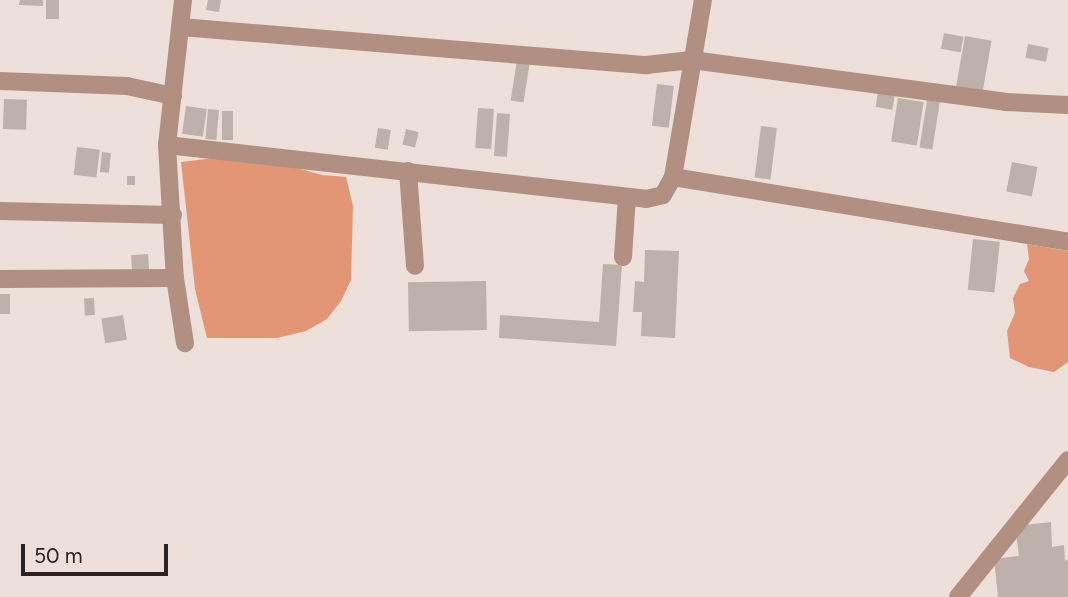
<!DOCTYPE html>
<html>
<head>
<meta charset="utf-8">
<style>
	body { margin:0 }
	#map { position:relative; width:1068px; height:597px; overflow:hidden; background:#eddfda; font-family:Figtree,sans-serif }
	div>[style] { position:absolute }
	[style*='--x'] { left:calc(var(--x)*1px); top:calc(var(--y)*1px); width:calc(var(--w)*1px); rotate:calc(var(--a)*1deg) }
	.water>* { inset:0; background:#e39675 }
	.building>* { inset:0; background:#beb1ab; transform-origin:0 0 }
	.minor>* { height:18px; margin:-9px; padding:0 9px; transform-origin:9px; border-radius:9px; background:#b29081 }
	span { translate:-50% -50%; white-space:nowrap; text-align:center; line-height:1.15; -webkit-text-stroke:7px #eddfda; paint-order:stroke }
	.scale { position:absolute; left:21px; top:544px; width:147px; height:32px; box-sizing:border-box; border:4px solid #292422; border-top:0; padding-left:9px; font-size:21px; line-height:24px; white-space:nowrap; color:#292422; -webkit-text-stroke:5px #eddfda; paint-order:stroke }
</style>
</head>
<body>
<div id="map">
	<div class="water">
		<div style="clip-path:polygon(215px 158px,280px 163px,322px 175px,346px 177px,353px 206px,351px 280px,341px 301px,327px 319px,306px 331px,277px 338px,207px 338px,195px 289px,181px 162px)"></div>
		<div style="clip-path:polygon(1027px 244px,1068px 251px,1068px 362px,1054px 372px,1029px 367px,1010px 358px,1007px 331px,1015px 313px,1013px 298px,1020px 284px,1029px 281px,1024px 271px,1029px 259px)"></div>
	</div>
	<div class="building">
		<div style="clip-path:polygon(20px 0,43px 0,43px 6px,19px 5px)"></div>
		<div style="left:46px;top:0;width:13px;height:19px"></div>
		<div style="clip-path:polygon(208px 0,221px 0,219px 12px,206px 10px)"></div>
		<div style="left:944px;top:33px;width:20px;height:16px;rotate:11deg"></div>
		<div style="left:965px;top:36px;width:27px;height:51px;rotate:10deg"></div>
		<div style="left:1028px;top:44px;width:21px;height:14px;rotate:11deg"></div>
		<div style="left:518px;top:54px;width:13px;height:47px;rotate:9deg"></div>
		<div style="left:657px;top:84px;width:17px;height:42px;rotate:7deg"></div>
		<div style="left:878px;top:93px;width:17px;height:14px;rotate:10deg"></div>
		<div style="left:898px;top:98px;width:26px;height:44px;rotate:9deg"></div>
		<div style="left:4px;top:99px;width:23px;height:30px;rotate:2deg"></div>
		<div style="left:927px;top:100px;width:13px;height:48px;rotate:9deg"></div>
		<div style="left:186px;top:106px;width:21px;height:28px;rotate:8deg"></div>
		<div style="left:478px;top:108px;width:16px;height:40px;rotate:4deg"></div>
		<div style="left:208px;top:109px;width:11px;height:30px;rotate:5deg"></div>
		<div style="left:222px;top:111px;width:11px;height:29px"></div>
		<div style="left:497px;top:113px;width:13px;height:43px;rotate:4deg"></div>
		<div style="left:761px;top:126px;width:16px;height:52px;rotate:7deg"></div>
		<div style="left:378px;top:128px;width:13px;height:20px;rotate:9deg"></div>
		<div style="left:406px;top:129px;width:13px;height:16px;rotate:13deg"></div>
		<div style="left:77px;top:147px;width:23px;height:28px;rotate:7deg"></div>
		<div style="left:102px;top:152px;width:9px;height:20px;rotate:6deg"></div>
		<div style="left:1012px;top:162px;width:26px;height:30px;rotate:11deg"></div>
		<div style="left:127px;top:176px;width:8px;height:9px"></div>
		<div style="left:973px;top:239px;width:27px;height:51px;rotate:6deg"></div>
		<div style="clip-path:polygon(645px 250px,679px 251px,675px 338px,641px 336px,642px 312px,633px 312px,635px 281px,644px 282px)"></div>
		<div style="left:148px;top:254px;width:16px;height:17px;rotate:86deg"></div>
		<div style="clip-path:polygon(603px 264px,622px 265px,616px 346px,499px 338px,500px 315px,599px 322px)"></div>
		<div style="left:486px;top:281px;width:49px;height:78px;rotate:89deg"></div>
		<div style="left:0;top:294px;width:10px;height:20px"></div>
		<div style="left:94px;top:298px;width:17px;height:10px;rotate:87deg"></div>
		<div style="left:123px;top:315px;width:25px;height:22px;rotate:81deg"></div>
		<div style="clip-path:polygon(1051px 522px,1052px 547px,1064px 545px,1065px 561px,1068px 559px,1068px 597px,998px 597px,994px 559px,1019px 556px,1015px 526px)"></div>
	</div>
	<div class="minor">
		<div style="--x:183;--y:0;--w:146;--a:96.3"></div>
		<div style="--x:167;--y:145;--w:133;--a:86.6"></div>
		<div style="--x:175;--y:278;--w:66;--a:81.3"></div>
		<div style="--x:181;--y:27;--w:467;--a:4.7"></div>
		<div style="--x:646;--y:65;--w:46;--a:-6.2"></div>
		<div style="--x:692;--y:60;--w:316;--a:7.6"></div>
		<div style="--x:1005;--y:102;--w:63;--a:2.7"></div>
		<div style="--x:0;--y:81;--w:127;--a:2.3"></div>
		<div style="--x:127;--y:86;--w:47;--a:12.3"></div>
		<div style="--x:167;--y:145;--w:482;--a:6.4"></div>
		<div style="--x:646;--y:199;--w:17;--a:-13"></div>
		<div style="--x:663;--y:195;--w:21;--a:-61"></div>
		<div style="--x:673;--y:177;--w:180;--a:-80.4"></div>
		<div style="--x:408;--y:171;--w:95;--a:85.8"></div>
		<div style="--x:673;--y:177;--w:400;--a:9.3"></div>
		<div style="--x:0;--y:211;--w:173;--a:1.3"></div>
		<div style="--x:623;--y:257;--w:60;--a:-86.2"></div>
		<div style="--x:0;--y:279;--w:175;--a:-0.3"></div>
		<div style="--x:958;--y:597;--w:176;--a:-51.2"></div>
	</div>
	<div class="scale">50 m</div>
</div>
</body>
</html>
